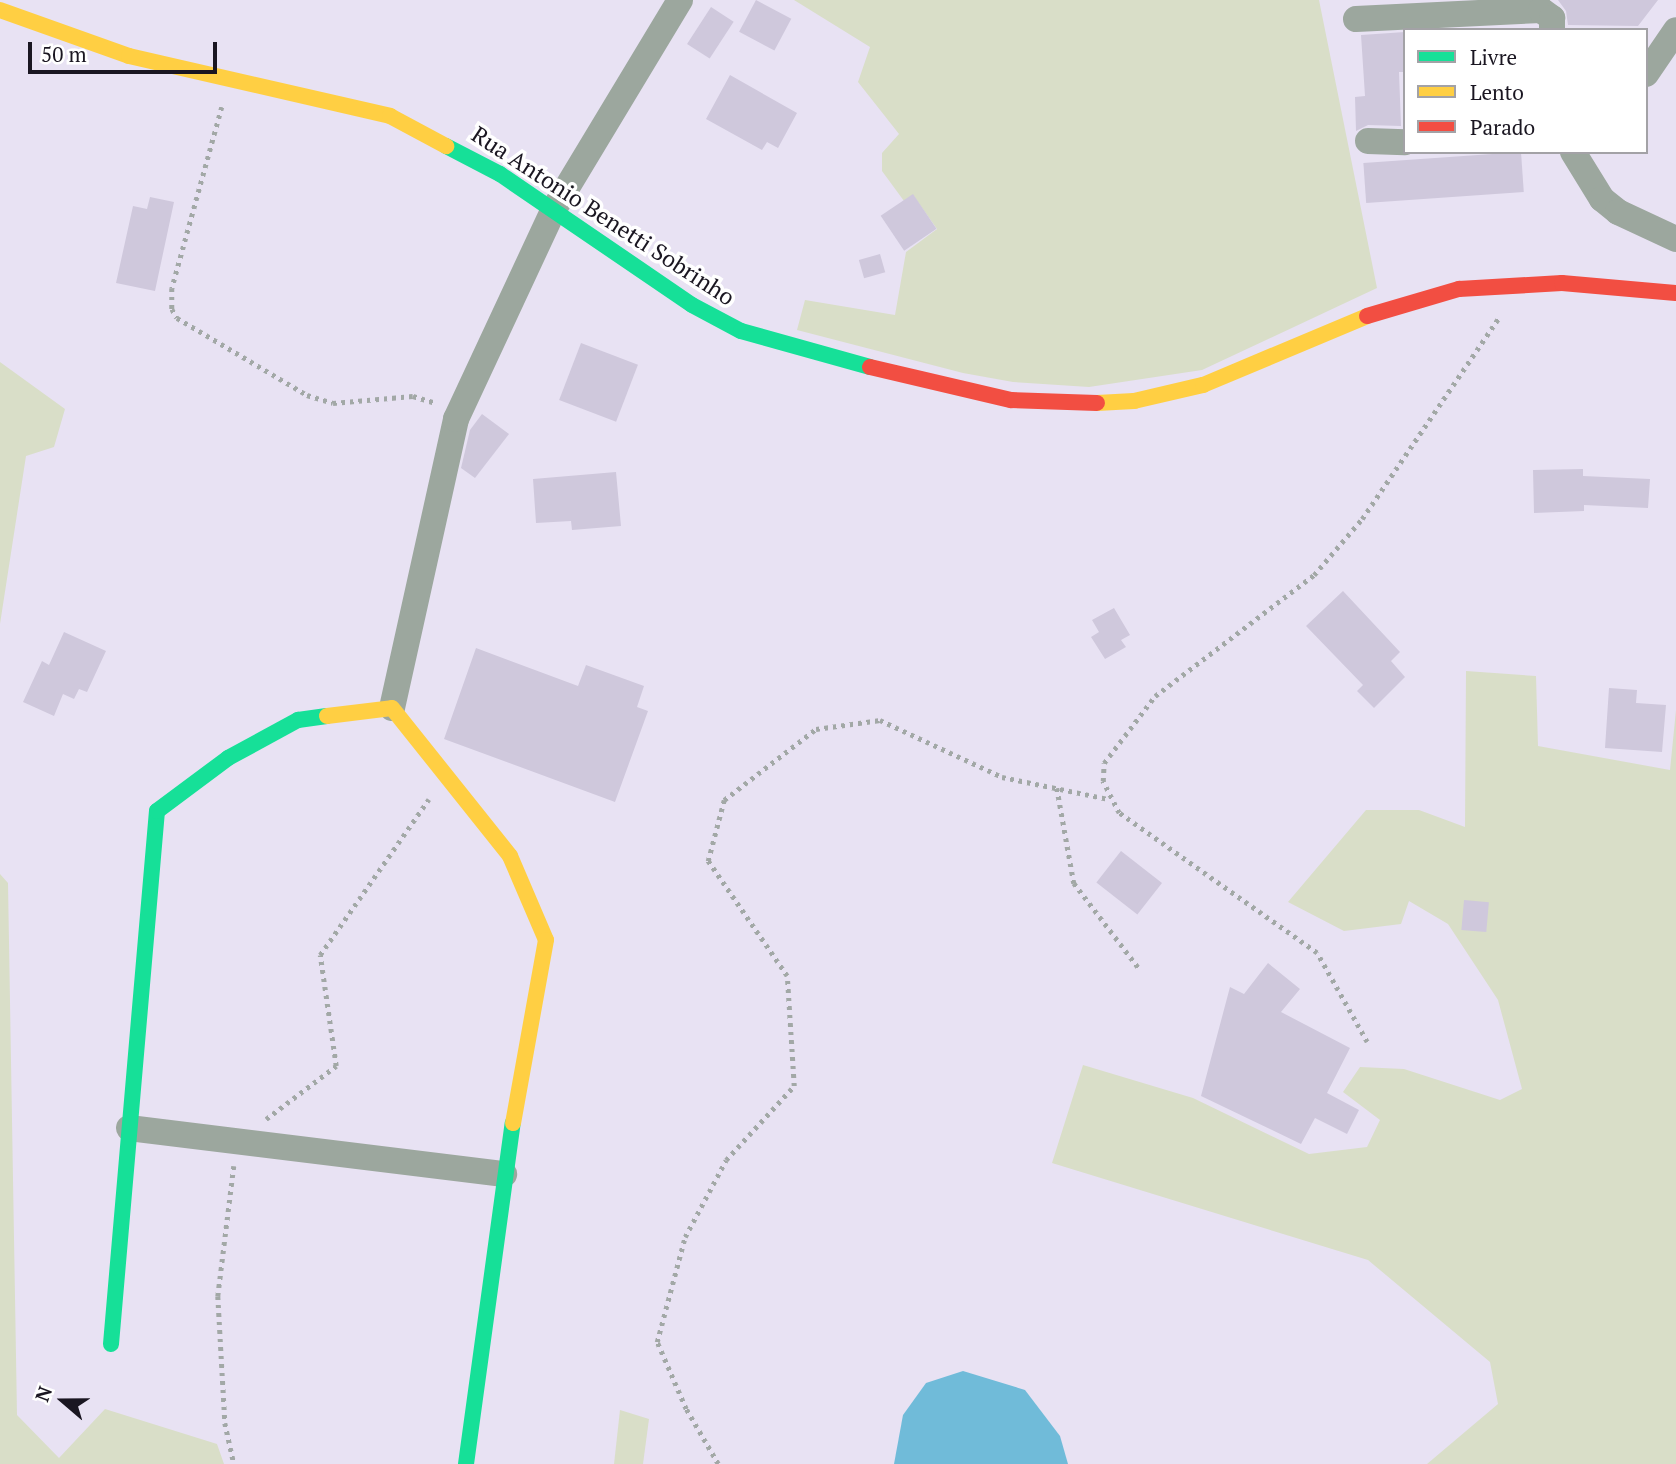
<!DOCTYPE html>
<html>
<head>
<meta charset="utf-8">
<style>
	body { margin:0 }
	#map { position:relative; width:1676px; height:1464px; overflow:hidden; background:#e8e2f3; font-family:"PT Serif",serif }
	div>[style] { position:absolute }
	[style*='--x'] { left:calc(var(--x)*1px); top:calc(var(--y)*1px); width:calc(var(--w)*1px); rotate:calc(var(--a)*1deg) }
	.green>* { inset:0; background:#d9dec8 }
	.water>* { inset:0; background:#70bbd9 }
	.building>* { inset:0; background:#cfc8dc; transform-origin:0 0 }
	.path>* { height:4.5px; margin-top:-2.25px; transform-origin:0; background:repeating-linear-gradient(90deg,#a2a8a6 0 3.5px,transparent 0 8.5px) }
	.street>* { height:26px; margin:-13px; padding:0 13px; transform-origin:13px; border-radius:13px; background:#9ca79e }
	.fast>* { height:16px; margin:-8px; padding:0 8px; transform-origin:8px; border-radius:8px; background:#16e098 }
	.slow>* { height:16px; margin:-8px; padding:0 8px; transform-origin:8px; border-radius:8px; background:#ffcf43 }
	.jam>* { height:16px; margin:-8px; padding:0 8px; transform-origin:8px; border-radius:8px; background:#f24e42 }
	span { translate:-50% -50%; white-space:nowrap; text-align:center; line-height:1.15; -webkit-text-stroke:7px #fff; paint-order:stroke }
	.street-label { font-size:23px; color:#1a1621 }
	.legend { position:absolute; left:1403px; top:28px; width:245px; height:126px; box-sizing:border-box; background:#fff; border:2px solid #a3a2a6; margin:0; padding:9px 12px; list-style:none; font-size:21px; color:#1a1621 }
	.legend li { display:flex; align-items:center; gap:14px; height:35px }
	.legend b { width:35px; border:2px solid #a3a2a6 }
	.north { position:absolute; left:28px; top:1366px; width:70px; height:70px; -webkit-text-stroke:5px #fff; paint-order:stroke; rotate:290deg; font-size:19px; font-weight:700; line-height:28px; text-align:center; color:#1a1621 }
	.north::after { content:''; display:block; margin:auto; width:24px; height:32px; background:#1a1621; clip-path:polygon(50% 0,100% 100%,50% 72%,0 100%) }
	.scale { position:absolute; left:28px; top:42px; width:189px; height:32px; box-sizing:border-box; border:4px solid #1a1621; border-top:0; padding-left:9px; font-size:21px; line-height:24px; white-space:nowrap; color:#1a1621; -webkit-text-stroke:5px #fff; paint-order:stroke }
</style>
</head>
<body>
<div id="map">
	<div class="green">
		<div style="clip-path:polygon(794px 0,1319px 0,1377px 288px,1202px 370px,1089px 387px,1013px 382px,963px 373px,797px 330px,805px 300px,895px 315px,906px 252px,937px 229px,913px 195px,904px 201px,882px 171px,882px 153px,899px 134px,858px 82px,870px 47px)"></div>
		<div style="clip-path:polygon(0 362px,65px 409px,54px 447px,26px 456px,0 624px)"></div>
		<div style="clip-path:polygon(1466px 671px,1536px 676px,1538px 746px,1670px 770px,1676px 710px,1676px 1464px,1427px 1464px,1498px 1404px,1490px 1362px,1368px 1260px,1052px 1163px,1083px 1065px,1193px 1098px,1309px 1154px,1367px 1147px,1380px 1120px,1343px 1092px,1360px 1067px,1404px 1069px,1500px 1100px,1522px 1089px,1498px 1000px,1448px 924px,1409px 901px,1401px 924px,1344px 931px,1288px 902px,1366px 810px,1419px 810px,1465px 827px)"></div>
		<div style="clip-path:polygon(0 874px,8px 883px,17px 1415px,59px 1458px,105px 1409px,217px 1444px,224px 1464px,0 1464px)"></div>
		<div style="clip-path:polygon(620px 1410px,649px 1419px,643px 1464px,614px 1464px)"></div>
	</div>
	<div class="water">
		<div style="clip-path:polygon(963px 1371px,1025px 1390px,1060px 1436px,1068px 1464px,894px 1464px,903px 1415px,926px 1383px)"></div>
	</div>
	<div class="building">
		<div style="left:756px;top:0;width:40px;height:36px;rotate:28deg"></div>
		<div style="clip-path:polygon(1558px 0,1658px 0,1638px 26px,1568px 25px,1566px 11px)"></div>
		<div style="left:711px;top:7px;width:27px;height:44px;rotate:33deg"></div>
		<div style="clip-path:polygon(1405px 32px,1405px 72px,1399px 72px,1401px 126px,1368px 125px,1356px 131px,1355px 97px,1365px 96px,1361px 35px)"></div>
		<div style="clip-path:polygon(730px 75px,797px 113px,778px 148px,767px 142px,762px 150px,706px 119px)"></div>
		<div style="left:1521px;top:152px;width:40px;height:158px;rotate:86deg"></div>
		<div style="left:913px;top:194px;width:42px;height:39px;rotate:56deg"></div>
		<div style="clip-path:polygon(150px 197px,174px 202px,155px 291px,116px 283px,133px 206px,147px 209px)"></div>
		<div style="left:880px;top:254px;width:19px;height:22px;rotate:74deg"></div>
		<div style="left:581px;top:343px;width:61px;height:61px;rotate:21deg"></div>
		<div style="clip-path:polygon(482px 414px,509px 434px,475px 478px,461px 468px,470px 430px)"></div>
		<div style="clip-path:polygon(1583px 469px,1583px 476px,1650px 479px,1648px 508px,1584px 505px,1584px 511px,1534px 513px,1533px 470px)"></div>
		<div style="clip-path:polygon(616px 472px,621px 526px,572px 530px,571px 521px,536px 523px,533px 479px)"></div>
		<div style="clip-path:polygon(1343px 591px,1400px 652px,1391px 661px,1405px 677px,1374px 708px,1357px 691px,1363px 685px,1306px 626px)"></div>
		<div style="clip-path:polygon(1114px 608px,1130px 635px,1121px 640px,1126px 647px,1105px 659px,1091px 637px,1099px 632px,1092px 620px)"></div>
		<div style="clip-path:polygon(64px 632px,106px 651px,87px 692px,79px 689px,74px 699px,63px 694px,54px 716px,23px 702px,42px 661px,49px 665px)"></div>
		<div style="clip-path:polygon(476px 648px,578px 686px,586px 665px,644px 686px,637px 707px,648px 711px,615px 802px,444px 739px)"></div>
		<div style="clip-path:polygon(1609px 688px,1637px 690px,1636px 703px,1666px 705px,1662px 752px,1605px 748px)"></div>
		<div style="left:1121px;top:851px;width:52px;height:40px;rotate:38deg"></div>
		<div style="left:1464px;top:900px;width:25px;height:30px;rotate:5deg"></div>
		<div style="clip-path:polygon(1268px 963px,1300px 989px,1281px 1012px,1350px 1048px,1327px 1093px,1359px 1110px,1347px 1134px,1315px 1118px,1301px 1144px,1201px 1096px,1230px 987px,1244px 994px)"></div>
	</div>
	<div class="path">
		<div style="--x:222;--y:107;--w:188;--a:105.4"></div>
		<div style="--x:172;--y:288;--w:21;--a:90"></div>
		<div style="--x:172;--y:309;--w:10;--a:61"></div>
		<div style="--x:177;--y:318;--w:151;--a:30.6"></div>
		<div style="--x:307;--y:395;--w:27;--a:17"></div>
		<div style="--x:333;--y:403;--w:80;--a:-5"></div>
		<div style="--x:413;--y:396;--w:24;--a:17"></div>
		<div style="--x:1057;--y:788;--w:97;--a:79.9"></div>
		<div style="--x:1074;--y:883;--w:106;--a:52.7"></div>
		<div style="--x:1367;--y:1042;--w:102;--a:-119.3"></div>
		<div style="--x:1317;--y:953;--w:242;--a:-144.7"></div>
		<div style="--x:1119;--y:813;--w:36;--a:-117"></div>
		<div style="--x:1103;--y:781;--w:18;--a:-87"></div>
		<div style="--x:1104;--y:763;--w:84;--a:-52.7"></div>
		<div style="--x:1155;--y:696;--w:200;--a:-37.3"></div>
		<div style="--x:1314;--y:575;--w:74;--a:-49.4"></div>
		<div style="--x:1362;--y:519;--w:245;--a:-55.8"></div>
		<div style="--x:266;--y:1119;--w:88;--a:-37.1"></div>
		<div style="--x:336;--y:1066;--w:112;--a:-98.2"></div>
		<div style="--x:320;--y:955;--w:190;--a:-55.1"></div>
		<div style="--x:234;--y:1166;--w:131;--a:97"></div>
		<div style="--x:218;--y:1296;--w:127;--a:86.8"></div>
		<div style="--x:225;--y:1423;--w:42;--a:77.6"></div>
		<div style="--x:718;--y:1464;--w:64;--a:-120.2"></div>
		<div style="--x:686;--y:1409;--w:73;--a:-113.4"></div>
		<div style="--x:657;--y:1342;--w:109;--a:-75.1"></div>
		<div style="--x:685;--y:1237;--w:87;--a:-62"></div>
		<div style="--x:726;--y:1160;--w:100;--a:-47.4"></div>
		<div style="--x:794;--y:1086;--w:110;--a:-93.6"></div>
		<div style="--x:787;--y:976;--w:140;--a:-124.5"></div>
		<div style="--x:708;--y:861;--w:63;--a:-75.3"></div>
		<div style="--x:724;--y:800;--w:116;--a:-37.7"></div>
		<div style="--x:816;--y:729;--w:65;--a:-8"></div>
		<div style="--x:880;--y:720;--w:135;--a:25"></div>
		<div style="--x:1002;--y:777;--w:108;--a:11.7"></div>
	</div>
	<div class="street">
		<div style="--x:1356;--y:19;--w:185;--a:-2.8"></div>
		<div style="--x:1541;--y:10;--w:14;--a:36"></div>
		<div style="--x:1552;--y:18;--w:12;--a:90"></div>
		<div style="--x:1646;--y:74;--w:53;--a:-55.7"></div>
		<div style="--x:1368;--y:141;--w:37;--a:2"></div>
		<div style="--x:1573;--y:152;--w:55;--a:58.3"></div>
		<div style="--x:1602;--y:199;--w:21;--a:39"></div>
		<div style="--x:1618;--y:212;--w:64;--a:25"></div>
		<div style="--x:392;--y:708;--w:296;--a:-77.5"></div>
		<div style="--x:456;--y:419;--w:232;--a:-65"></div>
		<div style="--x:554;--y:209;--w:244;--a:-58.9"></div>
		<div style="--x:129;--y:1128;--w:378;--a:7"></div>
	</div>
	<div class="fast">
		<div style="--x:446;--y:146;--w:61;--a:27.4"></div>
		<div style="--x:500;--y:174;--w:232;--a:34.3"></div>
		<div style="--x:692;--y:305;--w:55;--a:28"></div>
		<div style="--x:741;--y:331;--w:134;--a:15.6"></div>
		<div style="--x:111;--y:1344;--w:535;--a:-85.07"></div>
		<div style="--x:157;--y:811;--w:89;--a:-36.7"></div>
		<div style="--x:228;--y:758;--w:80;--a:-28.5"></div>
		<div style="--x:298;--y:720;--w:29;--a:-8"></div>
		<div style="--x:466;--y:1464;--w:344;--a:-82.2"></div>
	</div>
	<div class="slow">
		<div style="--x:0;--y:10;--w:137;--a:19.6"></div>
		<div style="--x:129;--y:56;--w:268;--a:12.9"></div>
		<div style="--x:390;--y:116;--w:64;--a:28.2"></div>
		<div style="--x:1097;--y:403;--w:37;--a:-3"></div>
		<div style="--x:1134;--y:401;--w:71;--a:-13.1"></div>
		<div style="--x:1203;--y:385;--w:178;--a:-22.8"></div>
		<div style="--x:327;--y:716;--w:65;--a:-7"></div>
		<div style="--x:392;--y:708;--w:189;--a:51.4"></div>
		<div style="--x:510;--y:856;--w:91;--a:66.8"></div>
		<div style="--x:546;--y:940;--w:186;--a:100.2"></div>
	</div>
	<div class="jam">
		<div style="--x:1367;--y:316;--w:96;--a:-16.4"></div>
		<div style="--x:1459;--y:289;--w:103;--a:-3.3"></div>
		<div style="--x:1562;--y:283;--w:114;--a:5"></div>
		<div style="--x:870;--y:367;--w:145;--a:13.2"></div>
		<div style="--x:1011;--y:400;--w:86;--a:2"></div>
	</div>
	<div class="street-label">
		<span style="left:603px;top:216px;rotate:33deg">Rua Antonio Benetti Sobrinho</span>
	</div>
	<ul class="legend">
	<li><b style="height:9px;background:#16e098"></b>Livre</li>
	<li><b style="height:9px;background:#ffcf43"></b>Lento</li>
	<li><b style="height:9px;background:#f24e42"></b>Parado</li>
	</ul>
	<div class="north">N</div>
	<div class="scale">50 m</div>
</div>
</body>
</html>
